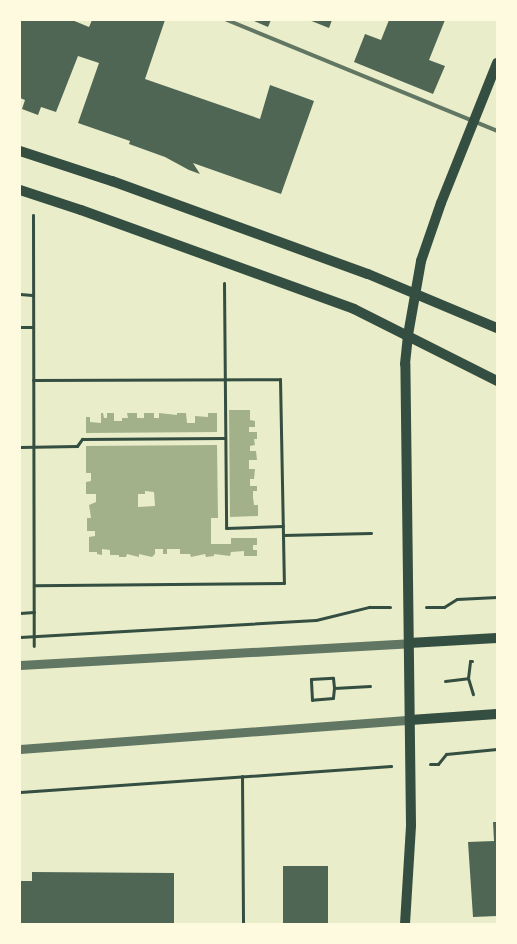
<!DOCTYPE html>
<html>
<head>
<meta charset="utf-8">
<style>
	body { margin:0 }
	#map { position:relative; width:517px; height:944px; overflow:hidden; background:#e9edc9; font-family:Figtree,sans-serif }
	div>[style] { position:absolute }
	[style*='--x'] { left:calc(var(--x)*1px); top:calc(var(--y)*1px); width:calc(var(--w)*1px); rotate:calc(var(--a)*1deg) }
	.water>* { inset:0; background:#a3b18a }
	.building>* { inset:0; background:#4f6655; transform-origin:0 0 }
	.path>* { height:3px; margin:-1.5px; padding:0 1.5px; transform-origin:1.5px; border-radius:1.5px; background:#344e41 }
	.service>* { height:4px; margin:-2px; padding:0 2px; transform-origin:2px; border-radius:2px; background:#617663 }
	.tertiary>* { height:9px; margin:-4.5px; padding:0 4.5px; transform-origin:4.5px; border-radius:4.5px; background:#617663 }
	.secondary>* { height:10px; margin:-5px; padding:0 5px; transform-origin:5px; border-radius:5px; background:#344e41 }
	span { translate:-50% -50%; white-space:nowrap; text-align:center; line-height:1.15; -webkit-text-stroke:4.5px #fefae0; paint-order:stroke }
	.frame { position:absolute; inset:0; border:21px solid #fefae0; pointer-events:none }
</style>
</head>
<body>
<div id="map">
	<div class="water">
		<div style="clip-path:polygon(229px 410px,250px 410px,250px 420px,255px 421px,255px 427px,249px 427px,249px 432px,257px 432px,257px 439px,254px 439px,255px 445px,250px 446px,250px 451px,256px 451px,257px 460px,249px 460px,249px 469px,255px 469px,254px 479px,250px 479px,250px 486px,257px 486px,257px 491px,253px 491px,253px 497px,254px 505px,258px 505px,258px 516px,230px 517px)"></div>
		<div style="clip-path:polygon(101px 413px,103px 413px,104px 418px,107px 418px,107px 413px,114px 413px,114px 421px,122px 421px,122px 418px,128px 418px,127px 413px,137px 413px,137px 418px,144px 418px,144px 413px,154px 413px,154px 418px,159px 418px,159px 413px,177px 415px,177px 413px,186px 413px,187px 423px,195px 423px,195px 416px,208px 417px,208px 413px,217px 413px,217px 432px,86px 433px,86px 417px,90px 417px,90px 422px,101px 423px)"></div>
		<div style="clip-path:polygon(evenodd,217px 445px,218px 518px,211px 518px,211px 544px,231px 544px,231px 538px,257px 538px,257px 545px,253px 545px,253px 550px,257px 550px,257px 556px,244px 556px,244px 551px,231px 552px,230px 556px,214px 554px,214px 556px,206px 557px,205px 554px,191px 557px,190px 554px,180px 554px,180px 549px,167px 549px,167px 554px,163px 554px,163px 549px,155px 549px,155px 554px,152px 557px,139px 554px,139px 557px,127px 554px,126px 557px,119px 557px,119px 555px,110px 555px,110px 550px,102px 549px,102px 555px,97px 554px,97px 552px,89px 552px,89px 537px,95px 536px,95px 531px,87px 531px,87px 518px,91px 518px,89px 505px,96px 502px,96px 494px,86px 494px,86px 482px,91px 481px,91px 473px,86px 473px,86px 446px,217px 445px,145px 491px,154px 492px,155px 506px,138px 507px,138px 494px,145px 494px,145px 491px)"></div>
	</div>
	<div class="building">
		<div style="clip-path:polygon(20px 20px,72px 20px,89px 27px,92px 20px,165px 20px,145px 79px,260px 119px,270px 85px,314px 101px,281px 194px,193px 163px,200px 174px,189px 170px,165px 157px,129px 144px,130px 141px,78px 123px,99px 63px,78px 56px,56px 112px,41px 107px,38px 115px,22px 109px,25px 100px,20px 98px)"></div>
		<div style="clip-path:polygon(252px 20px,271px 20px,268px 27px)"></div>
		<div style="clip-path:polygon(309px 20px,332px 20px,329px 28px)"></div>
		<div style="clip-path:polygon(389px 20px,445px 20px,429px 60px,445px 66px,433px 94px,354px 62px,365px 34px,381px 40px)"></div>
		<div style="clip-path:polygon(493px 822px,497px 822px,497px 916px,473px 917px,468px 842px,494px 841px)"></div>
		<div style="left:283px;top:866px;width:45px;height:58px"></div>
		<div style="clip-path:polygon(32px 872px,174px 873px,174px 924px,20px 924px,20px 881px,32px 881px)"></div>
	</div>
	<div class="path">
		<div style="--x:33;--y:215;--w:431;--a:89.9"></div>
		<div style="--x:224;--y:283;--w:245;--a:89.5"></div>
		<div style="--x:226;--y:528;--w:57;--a:-2"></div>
		<div style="--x:20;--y:294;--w:12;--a:5"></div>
		<div style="--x:20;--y:327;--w:12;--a:0"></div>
		<div style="--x:33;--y:380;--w:247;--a:-0.2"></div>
		<div style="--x:280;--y:379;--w:204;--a:88.9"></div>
		<div style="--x:284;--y:583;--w:250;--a:179.5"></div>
		<div style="--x:20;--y:447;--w:57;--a:-1"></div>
		<div style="--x:77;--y:446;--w:9;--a:-54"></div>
		<div style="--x:82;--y:439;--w:142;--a:-0.4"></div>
		<div style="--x:283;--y:535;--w:88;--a:-1.3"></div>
		<div style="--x:426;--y:607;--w:18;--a:0"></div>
		<div style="--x:444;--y:607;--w:15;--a:-32"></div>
		<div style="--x:457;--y:599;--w:40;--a:-2.9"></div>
		<div style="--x:20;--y:613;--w:14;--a:-4"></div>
		<div style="--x:20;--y:637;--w:296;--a:-3.3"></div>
		<div style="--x:316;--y:620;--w:55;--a:-13.8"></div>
		<div style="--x:369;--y:607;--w:21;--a:0"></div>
		<div style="--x:468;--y:678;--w:17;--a:-83"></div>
		<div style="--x:470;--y:661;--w:2;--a:0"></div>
		<div style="--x:445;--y:681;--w:23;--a:-7"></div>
		<div style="--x:468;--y:678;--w:17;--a:73"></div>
		<div style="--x:334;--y:688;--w:10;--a:96"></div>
		<div style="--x:333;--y:698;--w:21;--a:175"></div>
		<div style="--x:312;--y:700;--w:21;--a:-93"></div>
		<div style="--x:311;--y:679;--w:22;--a:-3"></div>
		<div style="--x:333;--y:678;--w:10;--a:84"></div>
		<div style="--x:334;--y:688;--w:36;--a:-3"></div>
		<div style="--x:430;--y:764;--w:8;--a:0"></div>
		<div style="--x:438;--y:764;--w:13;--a:-51"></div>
		<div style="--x:446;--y:754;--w:51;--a:-5.6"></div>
		<div style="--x:242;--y:776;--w:148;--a:89.6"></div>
		<div style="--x:20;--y:792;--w:372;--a:-4"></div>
	</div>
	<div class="service">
		<div style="--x:227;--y:20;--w:292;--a:22.3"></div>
	</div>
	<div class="tertiary">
		<div style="--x:20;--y:665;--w:390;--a:-3.2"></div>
		<div style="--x:20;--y:749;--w:391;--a:-4.3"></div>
	</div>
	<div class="secondary">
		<div style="--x:20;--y:151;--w:97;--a:18.1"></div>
		<div style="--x:112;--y:181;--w:272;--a:20"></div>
		<div style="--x:368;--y:274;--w:140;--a:22.7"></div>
		<div style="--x:20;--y:190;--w:64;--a:18.2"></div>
		<div style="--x:81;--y:210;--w:290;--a:19.9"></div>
		<div style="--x:354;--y:309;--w:160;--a:26.7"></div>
		<div style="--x:409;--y:643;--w:88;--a:-3.3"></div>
		<div style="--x:410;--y:720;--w:87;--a:-3.9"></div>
		<div style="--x:405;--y:924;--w:99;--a:-86.5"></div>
		<div style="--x:411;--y:825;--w:461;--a:-90.7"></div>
		<div style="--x:405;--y:364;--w:29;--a:-84"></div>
		<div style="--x:408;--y:335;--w:75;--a:-80"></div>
		<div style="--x:421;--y:261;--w:61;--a:-71"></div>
		<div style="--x:441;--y:203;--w:151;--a:-68.2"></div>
	</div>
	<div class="frame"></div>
</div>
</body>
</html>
